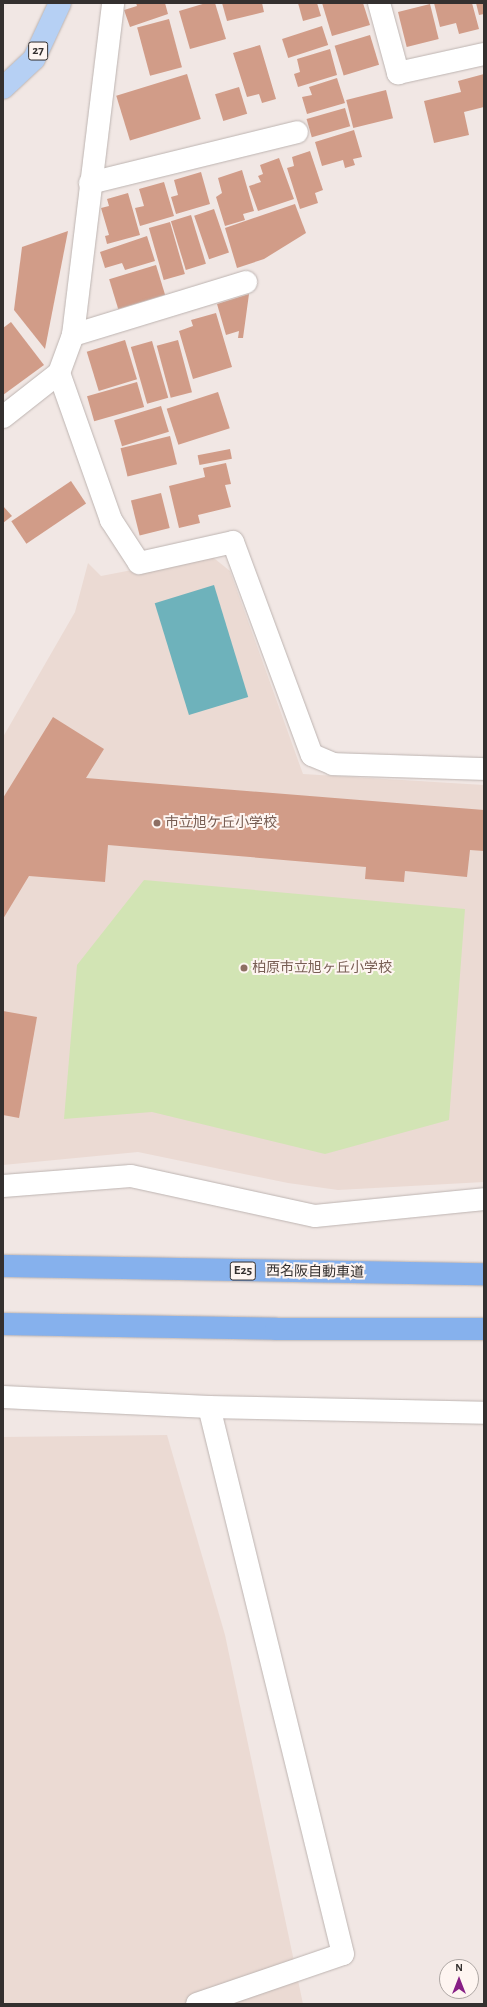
<!DOCTYPE html>
<html>
<head>
<meta charset="utf-8">
<style>
	body { margin:0 }
	#map { position:relative; width:487px; height:2007px; overflow:hidden; background:#f1e7e4; font-family:"Alegreya Sans","Noto Sans JP",sans-serif }
	div>[style] { position:absolute }
	[style*='--x'] { left:calc(var(--x)*1px); top:calc(var(--y)*1px); width:calc(var(--w)*1px); rotate:calc(var(--a)*1deg) }
	.built>* { inset:0; background:#ebdad3 }
	.green>* { inset:0; background:#d2e4b4 }
	.water>* { inset:0; background:#6eb2bb; transform-origin:0 0 }
	.building>* { inset:0; background:#d19c88; transform-origin:0 0 }
	.roads { filter:drop-shadow(0 0 1px #bdb4b1) drop-shadow(0 0 1px #bdb4b1) }
	.minor>* { height:22px; margin:-11px; padding:0 11px; transform-origin:11px; border-radius:11px; background:#fff }
	.major>* { height:22px; margin:-11px; padding:0 11px; transform-origin:11px; border-radius:11px; background:#b6d0f4 }
	.highway>* { height:22px; margin:-11px; padding:0 11px; transform-origin:11px; border-radius:11px; background:#86b1ed }
	.dots>* { width:11px; height:11px; translate:-50% -50%; box-sizing:border-box; border:2px solid #fef5f1; border-radius:50% }
	span { translate:-50% -50%; white-space:nowrap; text-align:center; line-height:1.15; -webkit-text-stroke:4px #fef5f1; paint-order:stroke }
	.shield-label span { padding:1px 3px; background:#fef5f1; border:1px solid; border-radius:3px; -webkit-text-stroke-width:0 }
	.shield-label { font-size:13px; color:#34302f; font-weight:700 }
	.education-label { font-size:14px; color:#785e54 }
	.left { translate:0 -50%; text-align:left }
	.street-label { font-size:14px; color:#34302f }
	.frame { position:absolute; inset:0; border:4px solid #34302f; pointer-events:none }
	.north { position:absolute; left:439px; top:1959px; width:40px; height:40px; box-sizing:border-box; background:#fef5f1; border:1px solid #ada6a3; border-radius:50%; rotate:0deg; font-size:11px; font-weight:700; line-height:16px; text-align:center; color:#34302f }
	.north::after { content:''; display:block; margin:auto; width:14px; height:18px; background:#871e85; clip-path:polygon(50% 0,100% 100%,50% 72%,0 100%) }
</style>
</head>
<body>
<div id="map">
	<div class="built">
		<div style="clip-path:polygon(210px 555px,230px 571px,303px 774px,484px 785px,484px 1182px,338px 1190px,288px 1183px,138px 1152px,3px 1165px,3px 737px,75px 612px,88px 563px,101px 576px)"></div>
		<div style="clip-path:polygon(167px 1435px,225px 1635px,303px 2004px,3px 2004px,3px 1437px)"></div>
	</div>
	<div class="green">
		<div style="clip-path:polygon(144px 880px,465px 909px,449px 1120px,325px 1154px,152px 1112px,64px 1119px,77px 965px)"></div>
	</div>
	<div class="water">
		<div style="left:214px;top:585px;width:117px;height:62px;rotate:73deg"></div>
	</div>
	<div class="building">
		<div style="clip-path:polygon(136px 3px,165px 3px,168px 14px,130px 27px,124px 10px,137px 6px)"></div>
		<div style="clip-path:polygon(206px 3px,215px 3px,226px 39px,190px 49px,179px 11px)"></div>
		<div style="clip-path:polygon(222px 3px,262px 3px,264px 12px,227px 21px)"></div>
		<div style="clip-path:polygon(298px 3px,317px 3px,321px 16px,303px 21px)"></div>
		<div style="clip-path:polygon(322px 3px,363px 3px,370px 25px,332px 36px)"></div>
		<div style="clip-path:polygon(434px 3px,472px 3px,479px 29px,459px 34px,456px 23px,440px 27px)"></div>
		<div style="clip-path:polygon(476px 3px,484px 3px,484px 14px,479px 15px)"></div>
		<div style="left:430px;top:4px;width:36px;height:33px;rotate:76deg"></div>
		<div style="left:169px;top:19px;width:50px;height:33px;rotate:75deg"></div>
		<div style="left:322px;top:26px;width:20px;height:42px;rotate:72deg"></div>
		<div style="left:370px;top:35px;width:31px;height:37px;rotate:73deg"></div>
		<div style="clip-path:polygon(260px 45px,276px 99px,262px 103px,259px 94px,247px 97px,233px 53px)"></div>
		<div style="clip-path:polygon(330px 49px,337px 75px,298px 87px,294px 74px,300px 72px,297px 59px)"></div>
		<div style="left:187px;top:74px;width:47px;height:74px;rotate:73deg"></div>
		<div style="clip-path:polygon(484px 74px,484px 107px,464px 112px,469px 135px,434px 143px,424px 101px,461px 92px,458px 81px)"></div>
		<div style="clip-path:polygon(337px 78px,345px 103px,307px 114px,302px 97px,312px 95px,309px 87px)"></div>
		<div style="left:239px;top:87px;width:28px;height:25px;rotate:73deg"></div>
		<div style="left:386px;top:90px;width:29px;height:41px;rotate:76deg"></div>
		<div style="left:345px;top:108px;width:19px;height:40px;rotate:74deg"></div>
		<div style="clip-path:polygon(354px 130px,362px 157px,353px 159px,355px 165px,345px 168px,343px 160px,322px 166px,315px 142px)"></div>
		<div style="clip-path:polygon(310px 151px,323px 190px,315px 193px,318px 203px,300px 209px,287px 168px,294px 166px,292px 157px)"></div>
		<div style="clip-path:polygon(279px 158px,294px 199px,258px 211px,249px 186px,261px 182px,258px 176px,263px 174px,260px 165px)"></div>
		<div style="clip-path:polygon(242px 170px,254px 211px,243px 214px,245px 220px,225px 226px,216px 197px,222px 193px,218px 178px)"></div>
		<div style="clip-path:polygon(201px 172px,210px 204px,176px 214px,171px 197px,178px 195px,174px 180px)"></div>
		<div style="clip-path:polygon(164px 182px,174px 216px,140px 226px,135px 208px,144px 206px,139px 189px)"></div>
		<div style="clip-path:polygon(128px 193px,140px 235px,107px 244px,105px 236px,109px 235px,101px 208px,109px 206px,107px 199px)"></div>
		<div style="clip-path:polygon(295px 204px,306px 233px,264px 259px,237px 268px,225px 228px)"></div>
		<div style="left:214px;top:209px;width:46px;height:21px;rotate:71deg"></div>
		<div style="left:191px;top:215px;width:51px;height:21px;rotate:73deg"></div>
		<div style="left:170px;top:222px;width:54px;height:22px;rotate:74deg"></div>
		<div style="clip-path:polygon(68px 231px,45px 349px,14px 310px,22px 247px)"></div>
		<div style="clip-path:polygon(147px 236px,155px 261px,125px 270px,122px 263px,105px 268px,100px 252px)"></div>
		<div style="left:156px;top:265px;width:31px;height:49px;rotate:73deg"></div>
		<div style="clip-path:polygon(249px 294px,243px 338px,238px 338px,239px 331px,226px 335px,217px 304px)"></div>
		<div style="clip-path:polygon(216px 313px,232px 367px,193px 379px,179px 331px,193px 326px,191px 320px)"></div>
		<div style="clip-path:polygon(11px 322px,44px 365px,3px 395px,3px 328px)"></div>
		<div style="left:125px;top:340px;width:41px;height:40px;rotate:73deg"></div>
		<div style="left:178px;top:340px;width:54px;height:22px;rotate:75deg"></div>
		<div style="left:152px;top:341px;width:59px;height:22px;rotate:74deg"></div>
		<div style="left:137px;top:382px;width:26px;height:52px;rotate:74deg"></div>
		<div style="left:218px;top:392px;width:38px;height:54px;rotate:72deg"></div>
		<div style="left:161px;top:406px;width:27px;height:49px;rotate:73deg"></div>
		<div style="left:170px;top:436px;width:29px;height:51px;rotate:76deg"></div>
		<div style="left:230px;top:449px;width:10px;height:33px;rotate:79deg"></div>
		<div style="clip-path:polygon(226px 463px,231px 484px,225px 485px,231px 507px,198px 515px,200px 523px,179px 528px,169px 486px,205px 477px,203px 468px)"></div>
		<div style="left:71px;top:481px;width:27px;height:72px;rotate:56deg"></div>
		<div style="left:161px;top:493px;width:36px;height:31px;rotate:76deg"></div>
		<div style="clip-path:polygon(3px 506px,12px 516px,3px 523px)"></div>
		<div style="clip-path:polygon(53px 717px,104px 749px,86px 778px,484px 810px,484px 851px,470px 850px,467px 877px,405px 871px,404px 882px,365px 879px,366px 867px,108px 845px,105px 882px,29px 876px,3px 919px,3px 798px)"></div>
		<div style="clip-path:polygon(3px 1011px,37px 1017px,19px 1118px,3px 1115px)"></div>
	</div>
	<div class="roads">
		<div class="minor">
			<div style="--x:379;--y:3;--w:73;--a:74.8"></div>
			<div style="--x:398;--y:73;--w:88;--a:-12.5"></div>
			<div style="--x:90;--y:183;--w:213;--a:-13.8"></div>
			<div style="--x:73;--y:335;--w:181;--a:-17"></div>
			<div style="--x:59;--y:373;--w:156;--a:70.5"></div>
			<div style="--x:111;--y:520;--w:51;--a:56.9"></div>
			<div style="--x:139;--y:563;--w:96;--a:-12.6"></div>
			<div style="--x:233;--y:542;--w:227;--a:69.7"></div>
			<div style="--x:312;--y:755;--w:23;--a:23"></div>
			<div style="--x:333;--y:764;--w:151;--a:1.9"></div>
			<div style="--x:3;--y:417;--w:71;--a:-38.2"></div>
			<div style="--x:59;--y:373;--w:40;--a:-69.8"></div>
			<div style="--x:73;--y:335;--w:334;--a:-83.1"></div>
			<div style="--x:3;--y:1186;--w:128;--a:-4.5"></div>
			<div style="--x:131;--y:1176;--w:188;--a:12.3"></div>
			<div style="--x:315;--y:1216;--w:170;--a:-5.7"></div>
			<div style="--x:3;--y:1397;--w:206;--a:2.8"></div>
			<div style="--x:209;--y:1407;--w:275;--a:1.2"></div>
			<div style="--x:197;--y:2004;--w:154;--a:-18.9"></div>
			<div style="--x:343;--y:1954;--w:563;--a:-103.76"></div>
		</div>
		<div class="major">
			<div style="--x:3;--y:88;--w:42;--a:-43.1"></div>
			<div style="--x:34;--y:59;--w:62;--a:-65.1"></div>
		</div>
		<div class="highway">
			<div style="--x:3;--y:1266;--w:481;--a:1"></div>
			<div style="--x:3;--y:1324;--w:273;--a:1"></div>
			<div style="--x:276;--y:1329;--w:208;--a:0"></div>
		</div>
	</div>
	<div class="dots">
		<div style="left:157px;top:823px;background:#8d6e63"></div>
		<div style="left:244px;top:968px;background:#8d6e63"></div>
	</div>
	<div class="shield-label">
		<span style="left:38px;top:51px">27</span>
		<span style="left:243px;top:1271px">E25</span>
	</div>
	<div class="education-label">
		<span class="left" style="left:165px;top:823px">市立旭ケ丘小学校</span>
		<span class="left" style="left:252px;top:968px">柏原市立旭ヶ丘小学校</span>
	</div>
	<div class="street-label">
		<span style="left:315px;top:1272px;rotate:1deg">西名阪自動車道</span>
	</div>
	<div class="frame"></div>
	<div class="north">N</div>
</div>
</body>
</html>
